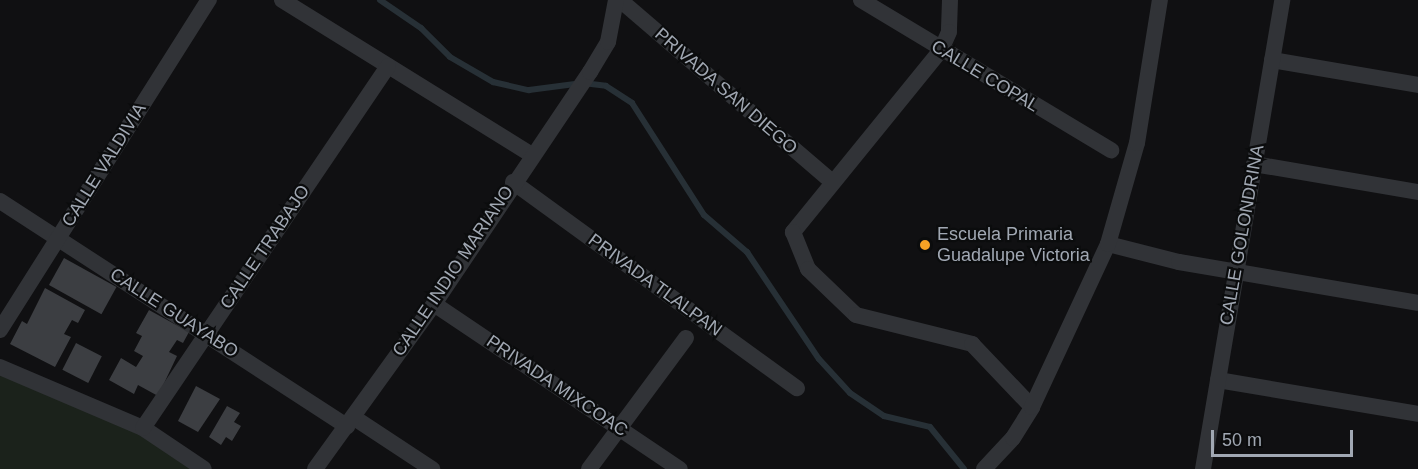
<!DOCTYPE html>
<html>
<head>
<meta charset="utf-8">
<style>
	body { margin:0 }
	#map { position:relative; width:1418px; height:469px; overflow:hidden; background:#101012; font-family:Arial,sans-serif }
	div>[style] { position:absolute }
	[style*='--x'] { left:calc(var(--x)*1px); top:calc(var(--y)*1px); width:calc(var(--w)*1px); rotate:calc(var(--a)*1deg) }
	.green>* { inset:0; background:#1b221b }
	.stream>* { height:6px; margin:-3px; padding:0 3px; transform-origin:3px; border-radius:3px; background:#273036 }
	.building>* { inset:0; background:#3c3e42; transform-origin:0 0 }
	.minor>* { height:16px; margin:-8px; padding:0 8px; transform-origin:8px; border-radius:8px; background:#313337 }
	.dots>* { width:16px; height:16px; translate:-50% -50%; box-sizing:border-box; border:3px solid #0b0c0d; border-radius:50% }
	span { translate:-50% -50%; white-space:nowrap; text-align:center; line-height:1.15; -webkit-text-stroke:4.5px #0b0c0d; paint-order:stroke }
	.street-label { font-size:18px; color:#a1a8b3 }
	.poi-label { font-size:18px; color:#a1a8b3 }
	.left { translate:0 -50%; text-align:left }
	.scale { position:absolute; left:1211px; top:430px; width:142px; height:27px; box-sizing:border-box; border:3px solid #a1a8b3; border-top:0; padding-left:8px; font-size:18px; line-height:21px; white-space:nowrap; color:#a1a8b3; -webkit-text-stroke:4px #0b0c0d; paint-order:stroke }
</style>
</head>
<body>
<div id="map">
	<div class="green">
		<div style="clip-path:polygon(0 367px,143px 428px,204px 469px,0 469px)"></div>
	</div>
	<div class="stream">
		<div style="--x:380;--y:0;--w:50;--a:34.3"></div>
		<div style="--x:421;--y:28;--w:41;--a:45"></div>
		<div style="--x:450;--y:57;--w:50;--a:30.2"></div>
		<div style="--x:493;--y:82;--w:37;--a:13"></div>
		<div style="--x:529;--y:90;--w:54;--a:-7.4"></div>
		<div style="--x:583;--y:83;--w:23;--a:7"></div>
		<div style="--x:606;--y:86;--w:31;--a:33"></div>
		<div style="--x:632;--y:103;--w:133;--a:57.3"></div>
		<div style="--x:704;--y:215;--w:57;--a:40.7"></div>
		<div style="--x:747;--y:252;--w:129;--a:56.1"></div>
		<div style="--x:819;--y:359;--w:46;--a:47.6"></div>
		<div style="--x:850;--y:393;--w:41;--a:34.1"></div>
		<div style="--x:884;--y:416;--w:47;--a:13.4"></div>
		<div style="--x:930;--y:427;--w:54;--a:51"></div>
	</div>
	<div class="building">
		<div style="left:64px;top:258px;width:60px;height:31px;rotate:29deg"></div>
		<div style="clip-path:polygon(45px 288px,85px 310px,78px 323px,72px 320px,64px 334px,71px 337px,55px 367px,10px 344px,22px 321px,27px 324px)"></div>
		<div style="clip-path:polygon(149px 310px,189px 332px,183px 343px,177px 340px,169px 352px,177px 356px,158px 396px,138px 385px,134px 394px,109px 380px,121px 358px,136px 367px,143px 356px,134px 351px,142px 336px,136px 333px)"></div>
		<div style="left:76px;top:343px;width:29px;height:30px;rotate:27deg"></div>
		<div style="clip-path:polygon(196px 386px,220px 399px,198px 432px,178px 421px)"></div>
		<div style="clip-path:polygon(227px 406px,240px 413px,234px 422px,241px 426px,232px 441px,226px 437px,221px 445px,209px 437px)"></div>
	</div>
	<div class="minor">
		<div style="--x:282;--y:0;--w:294;--a:31.8"></div>
		<div style="--x:620;--y:0;--w:279;--a:40.6"></div>
		<div style="--x:861;--y:0;--w:292;--a:31"></div>
		<div style="--x:950;--y:0;--w:32;--a:92"></div>
		<div style="--x:949;--y:32;--w:20;--a:114"></div>
		<div style="--x:941;--y:50;--w:235;--a:129.1"></div>
		<div style="--x:793;--y:232;--w:40;--a:68"></div>
		<div style="--x:808;--y:269;--w:66;--a:43.8"></div>
		<div style="--x:856;--y:315;--w:120;--a:14"></div>
		<div style="--x:972;--y:344;--w:87;--a:46.4"></div>
		<div style="--x:1272;--y:60;--w:148;--a:9.7"></div>
		<div style="--x:1254;--y:164;--w:166;--a:9.7"></div>
		<div style="--x:513;--y:182;--w:351;--a:36"></div>
		<div style="--x:0;--y:201;--w:414;--a:33"></div>
		<div style="--x:1108;--y:244;--w:73;--a:14.2"></div>
		<div style="--x:1179;--y:262;--w:242;--a:9.7"></div>
		<div style="--x:434;--y:304;--w:296;--a:33.9"></div>
		<div style="--x:0;--y:330;--w:391;--a:-57.7"></div>
		<div style="--x:0;--y:367;--w:155;--a:23.1"></div>
		<div style="--x:143;--y:428;--w:73;--a:33.9"></div>
		<div style="--x:1218;--y:380;--w:203;--a:9.6"></div>
		<div style="--x:353;--y:417;--w:95;--a:33.4"></div>
		<div style="--x:143;--y:428;--w:437;--a:-55.9"></div>
		<div style="--x:315;--y:469;--w:203;--a:-54.2"></div>
		<div style="--x:434;--y:304;--w:280;--a:-56.1"></div>
		<div style="--x:590;--y:72;--w:35;--a:-59"></div>
		<div style="--x:608;--y:42;--w:43;--a:-79.2"></div>
		<div style="--x:589;--y:469;--w:163;--a:-53.5"></div>
		<div style="--x:984;--y:469;--w:42;--a:-46.9"></div>
		<div style="--x:1013;--y:438;--w:36;--a:-58"></div>
		<div style="--x:1032;--y:407;--w:180;--a:-65"></div>
		<div style="--x:1108;--y:244;--w:105;--a:-74"></div>
		<div style="--x:1137;--y:143;--w:145;--a:-80.9"></div>
		<div style="--x:1203;--y:469;--w:476;--a:-80.4"></div>
	</div>
	<div class="dots">
		<div style="left:925px;top:245px;background:#f6a225"></div>
	</div>
	<div class="street-label">
		<span style="left:985px;top:76px;rotate:31deg">CALLE COPAL</span>
		<span style="left:726px;top:91px;rotate:41deg">PRIVADA SAN DIEGO</span>
		<span style="left:104px;top:165px;rotate:-58deg">CALLE VALDIVIA</span>
		<span style="left:1242px;top:235px;rotate:-80deg">CALLE GOLONDRINA</span>
		<span style="left:265px;top:247px;rotate:-56deg">CALLE TRABAJO</span>
		<span style="left:453px;top:271px;rotate:-56deg">CALLE INDIO MARIANO</span>
		<span style="left:655px;top:285px;rotate:36deg">PRIVADA TLALPAN</span>
		<span style="left:174px;top:313px;rotate:33deg">CALLE GUAYABO</span>
		<span style="left:557px;top:386px;rotate:34deg">PRIVADA MIXCOAC</span>
	</div>
	<div class="poi-label">
		<span class="left" style="left:937px;top:245px">Escuela Primaria<br>Guadalupe Victoria</span>
	</div>
	<div class="scale">50 m</div>
</div>
</body>
</html>
